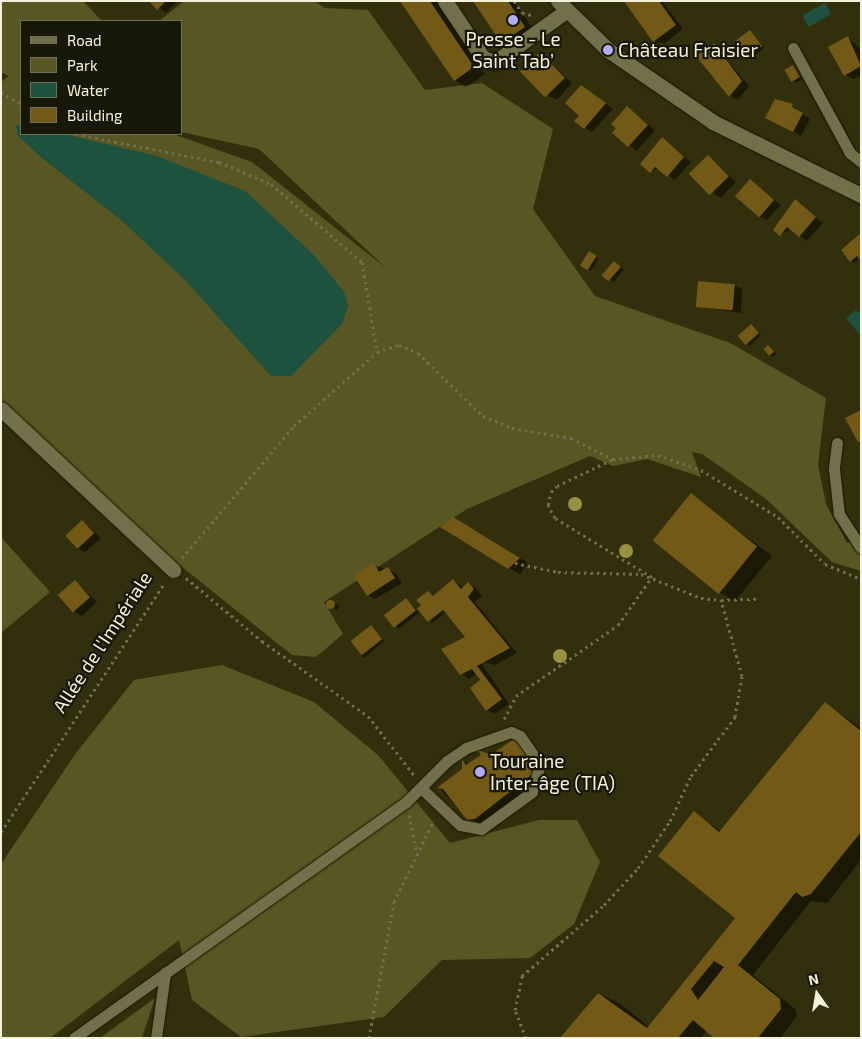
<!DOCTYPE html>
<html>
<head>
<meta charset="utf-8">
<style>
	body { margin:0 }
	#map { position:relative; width:862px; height:1039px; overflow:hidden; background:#32300c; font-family:"Exo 2",sans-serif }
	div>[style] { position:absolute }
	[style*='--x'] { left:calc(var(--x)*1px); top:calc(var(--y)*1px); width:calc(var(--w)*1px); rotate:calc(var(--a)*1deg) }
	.green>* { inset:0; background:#585622 }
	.water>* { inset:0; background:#1d523f; transform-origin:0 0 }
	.shadow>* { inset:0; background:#0007; transform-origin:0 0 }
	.building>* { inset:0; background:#725916; transform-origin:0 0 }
	.round { border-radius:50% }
	.path>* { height:3px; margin-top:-1.5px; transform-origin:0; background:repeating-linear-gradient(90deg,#706f50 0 2.5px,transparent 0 6.5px) }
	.roads { filter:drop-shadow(0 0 1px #191800) drop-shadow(0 0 1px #191800) }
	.lane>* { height:11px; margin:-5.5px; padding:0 5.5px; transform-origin:5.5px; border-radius:5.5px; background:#71704b }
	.street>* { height:15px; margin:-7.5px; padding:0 7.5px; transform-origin:7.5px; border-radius:7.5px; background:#71704b }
	.trees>* { width:14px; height:14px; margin:-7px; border-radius:50%; background:#979242 }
	.dots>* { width:14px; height:14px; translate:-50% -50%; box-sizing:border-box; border:2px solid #181809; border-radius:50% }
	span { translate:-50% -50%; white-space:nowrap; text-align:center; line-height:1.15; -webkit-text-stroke:4.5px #181809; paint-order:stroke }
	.poi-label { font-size:19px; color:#f2f2dd }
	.left { translate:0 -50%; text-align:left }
	.street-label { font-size:19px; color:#f2f2dd }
	.frame { position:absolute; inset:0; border:2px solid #f2f2dd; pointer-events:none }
	.legend { position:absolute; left:20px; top:20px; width:162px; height:115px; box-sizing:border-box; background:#181809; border:1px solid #6f6f5e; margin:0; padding:6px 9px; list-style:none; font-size:15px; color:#f2f2dd }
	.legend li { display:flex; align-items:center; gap:10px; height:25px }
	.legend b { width:25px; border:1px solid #6f6f5e }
	.north { position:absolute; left:792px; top:969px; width:50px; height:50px; -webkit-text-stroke:4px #181809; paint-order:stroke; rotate:347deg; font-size:14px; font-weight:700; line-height:20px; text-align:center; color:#f2f2dd }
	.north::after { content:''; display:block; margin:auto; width:18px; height:22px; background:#f2f2dd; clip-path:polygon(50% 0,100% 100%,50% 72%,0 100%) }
</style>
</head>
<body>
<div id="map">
	<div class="green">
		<div style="clip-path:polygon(1px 1px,83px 1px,102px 21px,21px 21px,21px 134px,173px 134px,252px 162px,386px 268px,259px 149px,181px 132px,181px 21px,159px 21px,184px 1px,315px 1px,324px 8px,368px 10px,425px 90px,482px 83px,553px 129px,533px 209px,595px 296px,730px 343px,826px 398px,818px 465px,826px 504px,847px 543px,861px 537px,861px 571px,832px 562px,766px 499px,702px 454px,692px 452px,701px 477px,647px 459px,613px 466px,590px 456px,467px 509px,324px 602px,343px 634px,316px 657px,292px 655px,141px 534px,1px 401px,1px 82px,9px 76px,1px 72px)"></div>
		<div style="clip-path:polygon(1px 537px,50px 592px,1px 633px)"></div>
		<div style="clip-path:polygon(222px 665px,314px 702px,378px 755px,450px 843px,539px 820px,577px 820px,600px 862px,574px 924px,530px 958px,442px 960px,384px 1017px,241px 1037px,192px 1000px,179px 940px,50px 1038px,1px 1038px,1px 864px,76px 753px,134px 680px)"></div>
		<div style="clip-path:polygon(155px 998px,142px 1038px,100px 1038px)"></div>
	</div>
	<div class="water">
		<div style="left:825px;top:3px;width:13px;height:26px;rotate:61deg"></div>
		<div style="clip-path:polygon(16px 125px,21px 125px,21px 134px,64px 134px,157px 156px,245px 191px,315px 256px,344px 292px,348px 306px,342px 324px,291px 376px,271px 376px,185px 280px,121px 220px,42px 158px,18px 136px)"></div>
		<div style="clip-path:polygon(856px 310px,861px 315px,861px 336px,846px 318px)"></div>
	</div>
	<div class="shadow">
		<div style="clip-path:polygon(151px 1px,178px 1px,166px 13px)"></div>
		<div style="clip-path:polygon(402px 1px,436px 1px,485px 74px,466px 87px,455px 80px)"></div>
		<div style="clip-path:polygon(474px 1px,514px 1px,536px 34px,514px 49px,502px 42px)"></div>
		<div style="clip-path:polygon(626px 1px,662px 1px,683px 29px,665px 43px,657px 43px)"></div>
		<div style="clip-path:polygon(750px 32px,764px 48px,752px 58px,749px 56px)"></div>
		<div style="clip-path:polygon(848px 37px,861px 50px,861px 75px,853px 79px,845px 75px)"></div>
		<div style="clip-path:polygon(714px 44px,749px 86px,738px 100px,730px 96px)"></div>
		<div style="clip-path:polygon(540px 53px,572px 83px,557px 100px,549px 96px)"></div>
		<div style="clip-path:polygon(793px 66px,803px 79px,796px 83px,793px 81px)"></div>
		<div style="clip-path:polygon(589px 91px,613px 109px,592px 132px,584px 128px,581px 116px)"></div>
		<div style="clip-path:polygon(785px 101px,810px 119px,801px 136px,773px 120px)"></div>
		<div style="clip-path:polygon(628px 108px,655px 130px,637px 151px,614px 133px)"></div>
		<div style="clip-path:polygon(662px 139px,691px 162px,675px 180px,659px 168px,651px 171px,646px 156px)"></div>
		<div style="clip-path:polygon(708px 157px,736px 182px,721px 198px,714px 194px)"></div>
		<div style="clip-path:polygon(750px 180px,781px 205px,767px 220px,759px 216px)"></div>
		<div style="clip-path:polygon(796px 201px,823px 223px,807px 241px,791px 229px,780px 235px,786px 224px,780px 219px)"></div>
		<div style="clip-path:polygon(852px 249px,860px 258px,855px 263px,851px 261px)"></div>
		<div style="clip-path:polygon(593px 254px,599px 259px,591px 271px,588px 269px)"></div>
		<div style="clip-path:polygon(617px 265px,624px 269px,614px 282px,605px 276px)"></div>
		<div style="clip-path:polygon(735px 285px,742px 289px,741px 313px,697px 306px)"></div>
		<div style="clip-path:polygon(751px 325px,761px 335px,750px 346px,747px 344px)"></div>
		<div style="clip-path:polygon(768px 347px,776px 354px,773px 357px,770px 355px)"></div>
		<div style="clip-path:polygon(691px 495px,772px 556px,735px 601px,719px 592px)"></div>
		<div style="left:453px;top:518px;width:87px;height:14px;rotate:31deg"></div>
		<div style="clip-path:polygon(82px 521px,101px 538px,85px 552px,77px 548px)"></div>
		<div style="clip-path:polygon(374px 565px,396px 573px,402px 583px,375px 599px,368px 595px)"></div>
		<div style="clip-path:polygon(453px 580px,464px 588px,468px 584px,476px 588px,482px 596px,475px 602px,517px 653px,495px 665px,480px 661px,509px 704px,495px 714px,487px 710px,477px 674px,469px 679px,461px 674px,467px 637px,445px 613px,432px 623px,421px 611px,399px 629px,386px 615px,406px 599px,417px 610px,428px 592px,435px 596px)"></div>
		<div style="clip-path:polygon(75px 581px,97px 602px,82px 616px,74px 612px)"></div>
		<div style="clip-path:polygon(327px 603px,339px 605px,337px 610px,327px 606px)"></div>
		<div style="clip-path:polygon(371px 627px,384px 641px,364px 658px,361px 656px)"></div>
		<div style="clip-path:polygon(825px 703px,861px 728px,861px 860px,827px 903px,811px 901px,753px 975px,795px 1009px,797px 1016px,780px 1038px,716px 1038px,707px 1030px,701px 1038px,564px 1038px,595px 996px,605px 996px,622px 1005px,649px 1027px,737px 918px,694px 813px,722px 832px)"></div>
		<div style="clip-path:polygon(527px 746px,547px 780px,487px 825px,468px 819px,439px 788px,463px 769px,463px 761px,469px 764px)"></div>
	</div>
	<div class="building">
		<div style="clip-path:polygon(149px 1px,166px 1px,157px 10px)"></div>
		<div style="clip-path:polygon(400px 1px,430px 1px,474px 67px,454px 81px)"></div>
		<div style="clip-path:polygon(473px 1px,508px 1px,525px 27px,501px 43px)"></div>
		<div style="clip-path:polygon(624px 1px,659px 1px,676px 25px,653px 42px)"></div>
		<div style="left:750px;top:30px;width:20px;height:18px;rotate:53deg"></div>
		<div style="clip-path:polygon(848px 36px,861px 66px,844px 76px,828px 47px)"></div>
		<div style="clip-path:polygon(714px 43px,742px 81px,729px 97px,696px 56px)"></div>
		<div style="left:540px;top:52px;width:36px;height:28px;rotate:46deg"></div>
		<div style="left:793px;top:65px;width:14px;height:10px;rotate:60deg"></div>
		<div style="clip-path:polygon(581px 85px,606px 103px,584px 129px,574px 121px,579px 116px,565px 103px)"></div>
		<div style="clip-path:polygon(775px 99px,793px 104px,792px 107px,803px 113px,793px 132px,765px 118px)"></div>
		<div style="clip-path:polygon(627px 106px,648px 125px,628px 147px,612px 133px,616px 128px,611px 124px)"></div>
		<div style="clip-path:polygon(662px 137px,684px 157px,667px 177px,655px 167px,650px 173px,640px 164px)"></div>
		<div style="left:708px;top:155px;width:30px;height:27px;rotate:46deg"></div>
		<div style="left:750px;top:179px;width:32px;height:23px;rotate:41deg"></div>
		<div style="clip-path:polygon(795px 199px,816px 217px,799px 237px,787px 227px,780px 236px,773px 230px)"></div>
		<div style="clip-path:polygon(861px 233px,861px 261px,857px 256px,850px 262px,841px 250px)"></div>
		<div style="left:589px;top:251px;width:9px;height:17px;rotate:32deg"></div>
		<div style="left:614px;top:261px;width:9px;height:19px;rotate:41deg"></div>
		<div style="left:698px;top:281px;width:37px;height:26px;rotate:5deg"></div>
		<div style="left:751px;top:324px;width:12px;height:18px;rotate:48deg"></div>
		<div style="left:768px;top:345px;width:9px;height:6px;rotate:49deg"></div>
		<div style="clip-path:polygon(861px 410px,861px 440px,858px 442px,845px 418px)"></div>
		<div style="left:691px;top:493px;width:85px;height:61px;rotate:39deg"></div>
		<div style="clip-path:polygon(453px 517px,520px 558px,508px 569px,440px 527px)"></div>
		<div style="left:82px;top:520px;width:18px;height:23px;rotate:47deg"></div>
		<div style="clip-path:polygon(374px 563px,379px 572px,388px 567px,395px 578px,367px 596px,354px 576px)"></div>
		<div style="clip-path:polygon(453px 579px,461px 589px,468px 582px,474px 589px,468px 597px,510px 648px,477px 666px,502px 699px,486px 711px,470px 688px,480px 680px,472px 669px,460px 675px,441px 649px,465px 637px,443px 610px,428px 622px,417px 609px,421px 605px,416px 600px,428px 591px,433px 596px)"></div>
		<div style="left:75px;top:580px;width:23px;height:23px;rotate:49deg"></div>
		<div style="left:406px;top:598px;width:16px;height:28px;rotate:52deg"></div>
		<div class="round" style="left:325.5px;top:599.5px;width:9px;height:9px"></div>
		<div style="left:371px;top:625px;width:18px;height:26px;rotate:52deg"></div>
		<div style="clip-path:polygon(evenodd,825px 702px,861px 731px,861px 832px,811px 894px,802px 897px,796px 892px,738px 965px,780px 999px,781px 1009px,758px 1038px,714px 1038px,693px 1020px,678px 1038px,560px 1038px,598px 993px,647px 1028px,735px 918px,658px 856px,694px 811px,719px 832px,825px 702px,714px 961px,724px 967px,698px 1000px,691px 989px,714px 961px)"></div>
		<div style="clip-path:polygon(515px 738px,533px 765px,533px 774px,475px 819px,467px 820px,443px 789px,437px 788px,462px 769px,462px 759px,466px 765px,481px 755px,476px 749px,491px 755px)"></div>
	</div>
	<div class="path">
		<div style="--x:514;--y:1;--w:14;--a:56"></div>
		<div style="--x:522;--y:13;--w:10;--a:11"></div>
		<div style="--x:1;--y:92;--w:23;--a:31"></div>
		<div style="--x:76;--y:134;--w:146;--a:11.1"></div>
		<div style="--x:219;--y:162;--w:56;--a:22.9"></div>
		<div style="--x:271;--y:184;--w:120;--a:40.6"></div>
		<div style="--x:362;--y:262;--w:91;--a:80.5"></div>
		<div style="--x:182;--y:558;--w:173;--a:-49.7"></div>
		<div style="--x:294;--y:426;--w:111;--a:-41.7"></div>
		<div style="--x:377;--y:352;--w:23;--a:-18"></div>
		<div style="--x:399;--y:345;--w:21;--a:23"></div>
		<div style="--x:418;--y:353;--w:91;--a:44.1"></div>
		<div style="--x:483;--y:416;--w:31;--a:22"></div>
		<div style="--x:512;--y:428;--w:60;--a:9.6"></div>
		<div style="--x:571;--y:438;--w:47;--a:26.6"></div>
		<div style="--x:613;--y:459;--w:45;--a:-5.1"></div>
		<div style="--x:658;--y:455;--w:46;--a:19.2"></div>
		<div style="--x:701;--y:470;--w:90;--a:31.4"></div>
		<div style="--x:778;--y:517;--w:66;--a:45"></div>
		<div style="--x:825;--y:564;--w:39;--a:23"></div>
		<div style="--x:515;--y:563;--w:44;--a:11.8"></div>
		<div style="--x:558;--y:572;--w:83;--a:1.4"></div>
		<div style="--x:641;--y:574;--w:65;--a:21.8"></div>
		<div style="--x:701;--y:598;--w:20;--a:6"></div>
		<div style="--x:186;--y:578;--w:99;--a:39.7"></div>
		<div style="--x:262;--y:641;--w:130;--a:35.3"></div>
		<div style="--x:368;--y:716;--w:75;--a:52.1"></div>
		<div style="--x:504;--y:719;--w:26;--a:-62"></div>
		<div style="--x:516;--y:696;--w:124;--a:-34.8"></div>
		<div style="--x:618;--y:625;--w:59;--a:-54.7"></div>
		<div style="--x:652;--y:577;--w:114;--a:-148.7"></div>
		<div style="--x:555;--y:518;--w:15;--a:-118"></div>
		<div style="--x:548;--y:505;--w:13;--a:-77"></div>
		<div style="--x:551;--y:492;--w:8;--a:-45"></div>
		<div style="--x:557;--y:486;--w:62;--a:-25.7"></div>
		<div style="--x:409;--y:815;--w:39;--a:78"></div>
		<div style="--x:1;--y:832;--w:297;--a:-56.7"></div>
		<div style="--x:369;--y:1038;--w:138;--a:-79.6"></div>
		<div style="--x:394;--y:902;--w:91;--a:-64"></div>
		<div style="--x:526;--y:1038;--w:30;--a:-111"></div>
		<div style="--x:515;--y:1010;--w:35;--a:-78"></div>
		<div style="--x:522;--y:976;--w:108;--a:-40.9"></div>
		<div style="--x:604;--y:905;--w:50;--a:-47.4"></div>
		<div style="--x:638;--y:868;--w:57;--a:-55.8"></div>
		<div style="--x:670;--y:821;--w:50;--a:-65"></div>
		<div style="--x:691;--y:776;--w:74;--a:-53.3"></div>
		<div style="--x:735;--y:717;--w:42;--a:-80.3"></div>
		<div style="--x:742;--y:676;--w:79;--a:-105.4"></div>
		<div style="--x:721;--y:600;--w:38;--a:-2"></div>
	</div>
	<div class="roads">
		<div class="lane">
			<div style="--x:793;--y:48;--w:119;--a:61.5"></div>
			<div style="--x:850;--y:153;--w:14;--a:39"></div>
			<div style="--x:837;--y:443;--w:26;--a:97"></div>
			<div style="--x:834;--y:469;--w:45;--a:83.7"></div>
			<div style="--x:839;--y:514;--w:40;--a:57.1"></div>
			<div style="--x:74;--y:1038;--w:407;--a:-35.4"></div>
			<div style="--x:406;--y:802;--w:58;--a:-45"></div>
			<div style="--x:447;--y:761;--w:23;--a:-34"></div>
			<div style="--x:466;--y:748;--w:48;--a:-19.6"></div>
			<div style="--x:511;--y:732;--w:10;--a:24"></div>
			<div style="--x:520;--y:736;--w:35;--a:55"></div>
			<div style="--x:540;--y:765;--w:28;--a:107"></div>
			<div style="--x:532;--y:792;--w:63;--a:144"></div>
			<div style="--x:481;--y:829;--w:21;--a:-169"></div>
			<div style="--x:460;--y:825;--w:54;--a:-136.5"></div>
			<div style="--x:156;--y:1038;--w:66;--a:-82.1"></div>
		</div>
		<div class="street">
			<div style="--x:445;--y:1;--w:69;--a:56.3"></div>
			<div style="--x:483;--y:58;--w:13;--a:18"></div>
			<div style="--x:495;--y:62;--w:87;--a:-35.7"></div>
			<div style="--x:558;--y:1;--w:70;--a:44.4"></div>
			<div style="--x:608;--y:50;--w:127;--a:34.4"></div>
			<div style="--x:713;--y:122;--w:165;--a:26.3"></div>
			<div style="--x:1;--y:409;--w:236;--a:43.1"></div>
		</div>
	</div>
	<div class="trees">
		<div style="left:575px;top:504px"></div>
		<div style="left:626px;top:551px"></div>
		<div style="left:560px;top:656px"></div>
	</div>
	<div class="dots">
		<div style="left:513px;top:20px;background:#b2adfa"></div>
		<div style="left:608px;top:50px;background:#b2adfa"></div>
		<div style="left:480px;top:772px;background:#b2adfa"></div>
	</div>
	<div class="poi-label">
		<span style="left:513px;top:50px">Presse - Le<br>Saint Tab’</span>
		<span class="left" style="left:618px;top:50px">Château Fraisier</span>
		<span class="left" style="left:490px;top:772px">Touraine<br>Inter-âge (TIA)</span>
	</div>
	<div class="street-label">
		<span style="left:102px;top:642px;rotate:-57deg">Allée de l'Impériale</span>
	</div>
	<div class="frame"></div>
	<ul class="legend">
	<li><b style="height:6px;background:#71704b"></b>Road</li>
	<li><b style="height:14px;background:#585622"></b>Park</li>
	<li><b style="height:14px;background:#1d523f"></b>Water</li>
	<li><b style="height:14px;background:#725916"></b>Building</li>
	</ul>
	<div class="north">N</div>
</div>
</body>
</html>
